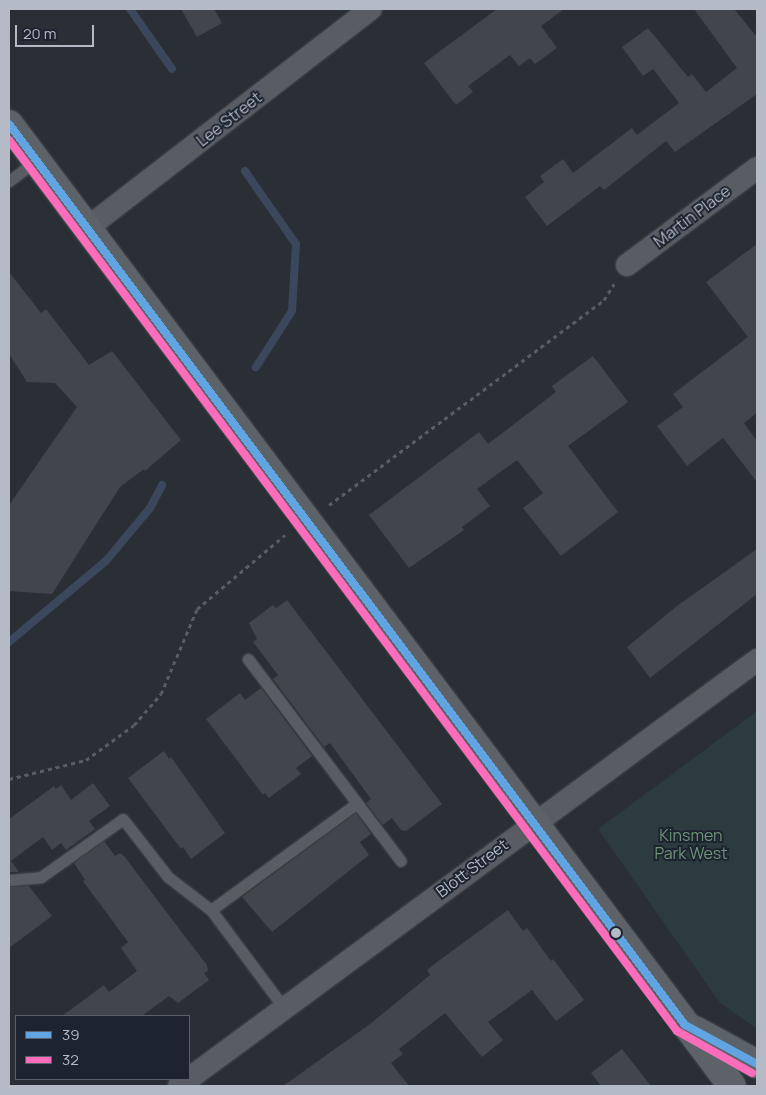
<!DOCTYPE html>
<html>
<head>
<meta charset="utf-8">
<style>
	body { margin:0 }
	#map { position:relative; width:766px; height:1095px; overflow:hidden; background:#2a2e35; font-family:Manrope,sans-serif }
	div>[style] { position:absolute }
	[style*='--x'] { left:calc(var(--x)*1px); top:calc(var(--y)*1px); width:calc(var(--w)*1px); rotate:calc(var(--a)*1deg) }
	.green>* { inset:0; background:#2b3b3e }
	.stream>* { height:8px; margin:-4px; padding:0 4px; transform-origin:4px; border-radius:4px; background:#3a475d }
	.building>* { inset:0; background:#42464c }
	.path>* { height:3px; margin-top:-1.5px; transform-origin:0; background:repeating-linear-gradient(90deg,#595c62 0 4px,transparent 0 8px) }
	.roads { filter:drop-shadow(0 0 1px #484a50) drop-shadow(0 0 1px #484a50) }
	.lane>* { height:11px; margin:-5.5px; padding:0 5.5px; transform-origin:5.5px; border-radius:5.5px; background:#595c63 }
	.street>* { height:22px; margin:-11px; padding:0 11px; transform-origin:11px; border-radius:11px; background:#595c63 }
	.secondary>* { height:28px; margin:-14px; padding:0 14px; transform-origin:14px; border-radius:14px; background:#5d6168 }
	.bus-1>* { height:8px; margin:-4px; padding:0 4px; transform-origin:4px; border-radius:4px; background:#60a5e2 }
	.bus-2>* { height:8px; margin:-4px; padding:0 4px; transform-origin:4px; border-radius:4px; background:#fb6cba }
	.dots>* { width:14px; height:14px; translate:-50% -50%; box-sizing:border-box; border:2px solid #1d242f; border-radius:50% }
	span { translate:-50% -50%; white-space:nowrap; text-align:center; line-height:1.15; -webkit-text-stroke:4px #1d242f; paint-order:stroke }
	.street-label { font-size:16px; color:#b4bac6 }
	.park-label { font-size:16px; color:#6d9477 }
	.frame { position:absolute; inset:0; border:10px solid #b4bac6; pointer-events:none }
	.legend { position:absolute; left:15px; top:1015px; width:175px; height:65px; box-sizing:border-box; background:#1d242f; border:1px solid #59606b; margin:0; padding:6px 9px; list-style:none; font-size:15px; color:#b4bac6 }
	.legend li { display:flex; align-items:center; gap:10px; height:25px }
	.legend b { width:25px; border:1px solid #59606b }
	.scale { position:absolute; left:15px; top:25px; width:79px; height:22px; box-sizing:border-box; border:2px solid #b4bac6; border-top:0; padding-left:6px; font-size:15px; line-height:18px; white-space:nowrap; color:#b4bac6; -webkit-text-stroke:4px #1d242f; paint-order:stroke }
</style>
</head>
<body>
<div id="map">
	<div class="green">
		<div style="clip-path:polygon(757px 711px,757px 1029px,720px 1003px,598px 829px)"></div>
	</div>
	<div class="stream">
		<div style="--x:130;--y:9;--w:73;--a:55"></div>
		<div style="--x:245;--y:171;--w:89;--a:55.1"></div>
		<div style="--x:296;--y:244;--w:67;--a:93.4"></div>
		<div style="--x:292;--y:311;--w:67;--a:122.7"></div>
		<div style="--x:9;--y:642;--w:126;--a:-39.9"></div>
		<div style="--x:106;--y:561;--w:69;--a:-50.3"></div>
		<div style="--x:150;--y:508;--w:26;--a:-62"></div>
	</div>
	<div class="building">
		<div style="clip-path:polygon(181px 9px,214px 9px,222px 23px,197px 37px)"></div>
		<div style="clip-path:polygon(497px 9px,564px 9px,541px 26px,557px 48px,535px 64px,530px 58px,519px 66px,510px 55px,468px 86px,473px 92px,456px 105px,424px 63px)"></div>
		<div style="clip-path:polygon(694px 9px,734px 9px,757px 37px,757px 94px,675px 152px,666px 141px,604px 190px,600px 186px,547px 226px,525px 197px,544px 182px,540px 176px,563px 159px,573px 173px,632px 128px,637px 135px,679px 103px,653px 69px,643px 76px,622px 47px,648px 28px,688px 77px,692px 74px,706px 92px,737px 68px)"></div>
		<div style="clip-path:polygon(757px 244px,757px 413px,744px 423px,757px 441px,757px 482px,723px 438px,687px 466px,657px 426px,683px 407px,673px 394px,748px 337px,706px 282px)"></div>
		<div style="clip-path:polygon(9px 272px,41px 313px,46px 309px,89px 365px,112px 351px,181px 440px,145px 471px,144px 469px,120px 487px,52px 594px,9px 591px,9px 505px,77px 407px,55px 383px,27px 382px,9px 354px)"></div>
		<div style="clip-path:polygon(593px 356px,628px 402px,568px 446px,618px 512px,561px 556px,523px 508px,543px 493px,517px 460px,477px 489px,490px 506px,462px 527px,464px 530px,409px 568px,369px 515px,479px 432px,488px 444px,556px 392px,552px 386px)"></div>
		<div style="clip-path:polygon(757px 549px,757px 594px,650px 678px,627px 647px,677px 606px)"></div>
		<div style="clip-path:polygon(287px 600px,442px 804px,406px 831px,401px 830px,392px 818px,383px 825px,366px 803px,371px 799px,330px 743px,324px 747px,273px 679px,278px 675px,253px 642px,257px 639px,249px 623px,273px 605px,276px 608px)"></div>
		<div style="clip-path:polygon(261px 688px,312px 756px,296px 768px,301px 774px,269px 798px,265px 793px,263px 795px,206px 719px,240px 693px,245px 700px)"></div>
		<div style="clip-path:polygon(164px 751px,169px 759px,171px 757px,225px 833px,191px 859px,183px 847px,181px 849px,128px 778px)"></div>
		<div style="clip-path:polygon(93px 783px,110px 806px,89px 821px,95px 829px,66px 850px,61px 843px,52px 850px,43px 837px,11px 861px,19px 872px,9px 872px,9px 819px,54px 786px,56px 789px,61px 785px,71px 800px)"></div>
		<div style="clip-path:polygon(356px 813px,371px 834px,360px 842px,369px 855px,272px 932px,242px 897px)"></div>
		<div style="clip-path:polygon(104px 841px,115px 856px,120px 853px,124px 856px,190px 943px,207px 965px,208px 971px,204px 973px,209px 980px,178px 1003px,169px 996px,142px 1016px,62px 1016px,104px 985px,109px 992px,137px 971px,121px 948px,128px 942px,83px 881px,85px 880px,74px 863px)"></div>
		<div style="clip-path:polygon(29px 886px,52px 916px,9px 948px,9px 887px)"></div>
		<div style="clip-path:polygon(508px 910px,523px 931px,527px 928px,551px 961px,553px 959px,584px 1000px,556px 1021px,532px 990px,488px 1022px,503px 1040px,482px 1057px,445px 1013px,399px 1049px,403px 1054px,391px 1063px,409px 1086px,283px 1086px,370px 1024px,430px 975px,427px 970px,437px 962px)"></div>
		<div style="clip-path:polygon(622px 1049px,651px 1086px,601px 1086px,591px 1073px)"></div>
	</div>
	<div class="path">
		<div style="--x:329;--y:505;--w:343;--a:-36.7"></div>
		<div style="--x:604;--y:300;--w:19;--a:-58"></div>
		<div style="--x:9;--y:779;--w:79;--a:-13.9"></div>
		<div style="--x:86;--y:760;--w:59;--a:-36.1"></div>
		<div style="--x:134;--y:725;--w:41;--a:-48.9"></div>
		<div style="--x:161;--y:694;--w:92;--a:-67"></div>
		<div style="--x:197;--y:609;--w:115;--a:-40.1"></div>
	</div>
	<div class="roads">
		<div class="lane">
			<div style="--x:9;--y:181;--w:35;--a:-37"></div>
			<div style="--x:248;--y:659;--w:253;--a:52.9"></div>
			<div style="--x:9;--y:880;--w:32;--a:-5"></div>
			<div style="--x:41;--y:877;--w:100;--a:-35.3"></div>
			<div style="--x:123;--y:819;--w:73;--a:52.2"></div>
			<div style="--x:168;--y:877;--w:54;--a:37.5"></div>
			<div style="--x:211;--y:910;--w:122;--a:53.3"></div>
			<div style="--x:211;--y:910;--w:181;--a:-36.2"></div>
		</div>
		<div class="street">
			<div style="--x:86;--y:229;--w:360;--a:-37.7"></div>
			<div style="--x:627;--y:265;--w:162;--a:-36.7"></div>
			<div style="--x:179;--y:1086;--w:718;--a:-36.39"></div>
		</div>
		<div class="secondary">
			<div style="--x:9;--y:124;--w:1203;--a:53.07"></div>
			<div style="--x:695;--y:1030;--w:71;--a:28.7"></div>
		</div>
	</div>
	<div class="bus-1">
		<div style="--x:9;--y:124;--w:1126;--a:53.12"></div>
		<div style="--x:685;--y:1025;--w:82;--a:28.4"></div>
	</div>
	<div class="bus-2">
		<div style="--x:9;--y:140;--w:1114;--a:53.14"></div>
		<div style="--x:677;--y:1031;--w:86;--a:29.2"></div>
	</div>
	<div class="dots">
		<div style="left:616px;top:933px;background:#b4bac6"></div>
	</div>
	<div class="street-label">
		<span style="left:229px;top:119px;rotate:-38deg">Lee Street</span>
		<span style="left:692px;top:216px;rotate:-37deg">Martin Place</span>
		<span style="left:472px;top:868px;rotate:-37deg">Blott Street</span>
	</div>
	<div class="park-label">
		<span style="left:691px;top:844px">Kinsmen<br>Park West</span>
	</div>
	<div class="frame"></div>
	<ul class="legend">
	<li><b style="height:6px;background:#60a5e2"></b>39</li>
	<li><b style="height:6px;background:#fb6cba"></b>32</li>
	</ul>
	<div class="scale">20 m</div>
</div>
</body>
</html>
